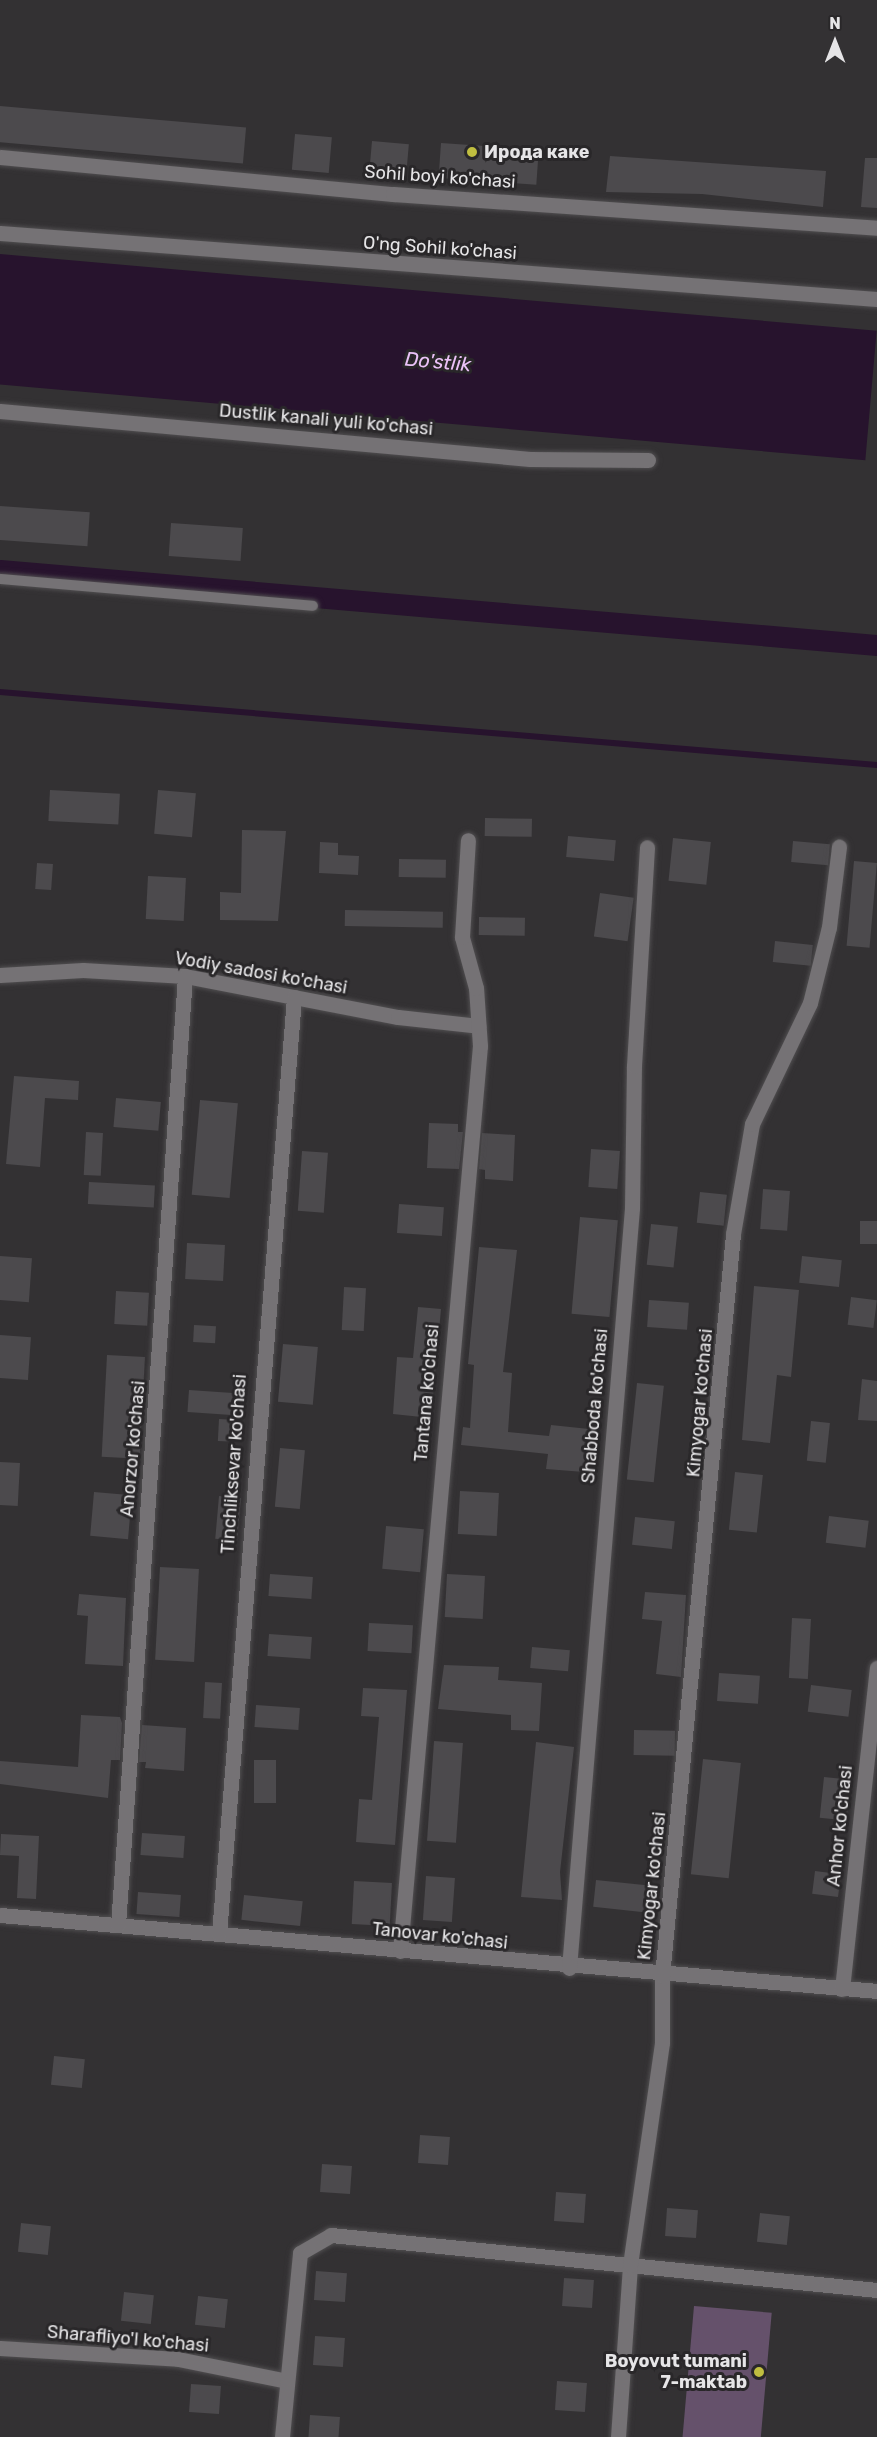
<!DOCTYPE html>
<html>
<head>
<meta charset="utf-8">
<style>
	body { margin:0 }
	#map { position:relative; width:877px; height:2437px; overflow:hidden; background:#333133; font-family:Rubik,sans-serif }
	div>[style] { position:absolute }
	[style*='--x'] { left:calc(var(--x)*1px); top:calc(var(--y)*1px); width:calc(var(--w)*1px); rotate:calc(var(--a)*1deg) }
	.green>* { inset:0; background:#65516b; transform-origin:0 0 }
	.water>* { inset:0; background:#27132d; transform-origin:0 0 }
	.stream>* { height:6px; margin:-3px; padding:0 3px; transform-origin:3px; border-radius:3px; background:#27132d }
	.canal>* { height:21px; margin:-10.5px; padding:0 10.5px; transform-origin:10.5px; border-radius:10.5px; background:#27132d }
	.building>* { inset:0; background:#4c4a4d; transform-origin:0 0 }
	.roads { filter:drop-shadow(0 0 2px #504e50) drop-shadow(0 0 2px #504e50) }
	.lane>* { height:10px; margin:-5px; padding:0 5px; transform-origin:5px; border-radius:5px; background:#757275 }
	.street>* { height:15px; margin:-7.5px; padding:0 7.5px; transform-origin:7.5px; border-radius:7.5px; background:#757275 }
	.dots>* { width:16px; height:16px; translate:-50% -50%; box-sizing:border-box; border:3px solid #292729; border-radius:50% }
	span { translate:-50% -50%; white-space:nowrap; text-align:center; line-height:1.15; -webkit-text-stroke:6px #292729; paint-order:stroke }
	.poi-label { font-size:18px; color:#e6e5e7; font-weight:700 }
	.left { translate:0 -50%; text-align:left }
	.right { translate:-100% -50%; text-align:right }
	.street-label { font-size:18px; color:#e6e5e7 }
	.water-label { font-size:20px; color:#ebc2f8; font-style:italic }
	.north { position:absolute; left:805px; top:12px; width:60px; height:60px; -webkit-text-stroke:4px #292729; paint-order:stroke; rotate:0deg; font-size:16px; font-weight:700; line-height:24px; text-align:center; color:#e6e5e7 }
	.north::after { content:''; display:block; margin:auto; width:21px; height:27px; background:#e6e5e7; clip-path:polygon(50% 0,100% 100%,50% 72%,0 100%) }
</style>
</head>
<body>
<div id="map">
	<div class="green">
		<div style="left:694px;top:2306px;width:78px;height:132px;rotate:5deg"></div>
	</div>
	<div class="water">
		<div style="left:0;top:254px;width:880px;height:130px;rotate:5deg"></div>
	</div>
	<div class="stream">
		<div style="--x:0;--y:692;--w:880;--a:4.76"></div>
	</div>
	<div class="canal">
		<div style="--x:0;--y:570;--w:880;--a:4.89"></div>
	</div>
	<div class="building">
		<div style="left:0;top:106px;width:247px;height:36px;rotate:5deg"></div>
		<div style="left:295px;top:134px;width:37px;height:36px;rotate:5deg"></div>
		<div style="left:372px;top:141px;width:37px;height:36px;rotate:5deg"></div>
		<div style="left:441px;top:143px;width:98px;height:35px;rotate:4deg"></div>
		<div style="clip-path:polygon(610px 156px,826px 171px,823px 207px,702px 194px,606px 192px)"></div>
		<div style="clip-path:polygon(865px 158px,877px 158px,877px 208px,861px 207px)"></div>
		<div style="left:0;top:506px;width:90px;height:34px;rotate:4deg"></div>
		<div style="left:171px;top:523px;width:72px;height:33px;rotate:4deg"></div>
		<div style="left:50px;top:790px;width:70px;height:31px;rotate:3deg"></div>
		<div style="left:158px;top:790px;width:38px;height:44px;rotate:5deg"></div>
		<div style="left:485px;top:818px;width:47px;height:18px;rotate:1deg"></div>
		<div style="clip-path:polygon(242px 830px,286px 831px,278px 921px,220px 920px,220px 892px,241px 893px)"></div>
		<div style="left:568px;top:836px;width:48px;height:21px;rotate:5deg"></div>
		<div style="left:673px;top:838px;width:38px;height:43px;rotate:6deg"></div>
		<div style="left:793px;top:841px;width:37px;height:21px;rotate:5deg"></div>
		<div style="clip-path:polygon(320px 842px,338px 843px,338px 855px,359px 856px,358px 875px,319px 873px)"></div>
		<div style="left:399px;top:859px;width:47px;height:18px;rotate:1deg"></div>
		<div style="left:854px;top:861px;width:23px;height:85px;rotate:5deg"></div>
		<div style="left:37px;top:863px;width:16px;height:26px;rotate:4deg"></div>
		<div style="left:148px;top:876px;width:38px;height:43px;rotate:3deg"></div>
		<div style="left:600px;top:893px;width:34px;height:44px;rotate:8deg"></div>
		<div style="left:345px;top:910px;width:98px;height:16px;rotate:1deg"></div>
		<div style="left:479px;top:917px;width:46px;height:18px;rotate:1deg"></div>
		<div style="left:775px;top:941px;width:38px;height:21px;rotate:6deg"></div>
		<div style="clip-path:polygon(14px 1076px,79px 1081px,78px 1100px,45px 1098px,40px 1167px,6px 1164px)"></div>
		<div style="left:116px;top:1098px;width:45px;height:29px;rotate:5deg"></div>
		<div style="left:200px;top:1100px;width:38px;height:95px;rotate:5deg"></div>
		<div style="clip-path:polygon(429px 1123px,458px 1124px,458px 1132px,463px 1132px,459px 1169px,427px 1168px)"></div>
		<div style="left:86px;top:1132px;width:17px;height:43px;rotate:3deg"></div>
		<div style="clip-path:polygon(482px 1133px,515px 1135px,513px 1181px,485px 1179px,485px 1170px,479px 1169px)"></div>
		<div style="left:591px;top:1149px;width:29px;height:38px;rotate:4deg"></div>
		<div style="left:302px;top:1151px;width:26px;height:60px;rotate:4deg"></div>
		<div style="left:89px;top:1182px;width:66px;height:22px;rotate:3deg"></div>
		<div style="left:763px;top:1189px;width:27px;height:40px;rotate:4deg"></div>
		<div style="left:700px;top:1192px;width:27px;height:31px;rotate:6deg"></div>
		<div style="left:399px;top:1204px;width:45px;height:29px;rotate:4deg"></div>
		<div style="left:580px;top:1217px;width:38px;height:97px;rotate:5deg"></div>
		<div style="left:860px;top:1221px;width:17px;height:23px"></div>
		<div style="left:651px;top:1224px;width:27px;height:41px;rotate:6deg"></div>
		<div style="left:187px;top:1243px;width:38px;height:36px;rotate:3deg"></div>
		<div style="clip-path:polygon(479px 1247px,517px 1250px,503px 1372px,512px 1373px,508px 1432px,549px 1436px,551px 1425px,589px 1429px,584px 1472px,546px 1469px,548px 1454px,461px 1445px,463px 1427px,470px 1428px,474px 1365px,468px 1364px)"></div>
		<div style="left:0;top:1256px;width:32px;height:44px;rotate:4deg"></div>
		<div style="left:802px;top:1256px;width:40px;height:27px;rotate:6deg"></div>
		<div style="clip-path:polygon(754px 1286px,799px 1290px,791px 1377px,777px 1375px,770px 1443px,742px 1440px)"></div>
		<div style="left:344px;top:1287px;width:22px;height:43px;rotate:3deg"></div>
		<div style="left:116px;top:1291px;width:33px;height:33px;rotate:3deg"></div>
		<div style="left:851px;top:1297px;width:26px;height:28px;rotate:7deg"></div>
		<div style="left:649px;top:1300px;width:40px;height:27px;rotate:4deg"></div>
		<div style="clip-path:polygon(418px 1307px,441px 1309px,431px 1418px,393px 1414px,397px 1357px,413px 1358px)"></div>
		<div style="left:194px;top:1325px;width:22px;height:17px;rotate:3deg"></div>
		<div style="left:0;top:1335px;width:31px;height:43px;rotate:4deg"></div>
		<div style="left:283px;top:1344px;width:35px;height:58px;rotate:5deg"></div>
		<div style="left:107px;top:1355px;width:38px;height:102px;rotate:3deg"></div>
		<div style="clip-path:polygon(862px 1379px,877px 1381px,877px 1421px,858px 1420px)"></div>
		<div style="left:637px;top:1383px;width:27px;height:97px;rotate:6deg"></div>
		<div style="left:189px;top:1390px;width:44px;height:22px;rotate:4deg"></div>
		<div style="left:219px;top:1419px;width:22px;height:22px;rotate:3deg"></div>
		<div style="left:811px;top:1421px;width:19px;height:40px;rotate:6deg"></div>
		<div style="left:280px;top:1448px;width:25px;height:59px;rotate:5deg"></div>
		<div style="left:0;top:1462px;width:20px;height:43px;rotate:3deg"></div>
		<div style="left:735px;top:1472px;width:28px;height:58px;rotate:6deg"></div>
		<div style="left:460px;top:1491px;width:39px;height:43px;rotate:3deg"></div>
		<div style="left:94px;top:1492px;width:38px;height:44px;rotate:5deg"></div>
		<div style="left:219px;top:1496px;width:22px;height:43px;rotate:5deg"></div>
		<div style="left:829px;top:1516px;width:40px;height:27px;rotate:7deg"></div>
		<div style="left:635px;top:1517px;width:40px;height:28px;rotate:6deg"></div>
		<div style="left:386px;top:1526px;width:38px;height:43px;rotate:5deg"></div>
		<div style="left:160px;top:1567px;width:39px;height:93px;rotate:3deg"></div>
		<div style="left:270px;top:1574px;width:43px;height:22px;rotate:4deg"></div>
		<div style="left:447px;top:1574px;width:38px;height:43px;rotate:3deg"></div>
		<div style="clip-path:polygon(645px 1592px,686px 1595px,681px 1677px,656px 1674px,662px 1621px,642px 1619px)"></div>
		<div style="clip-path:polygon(79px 1594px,126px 1598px,123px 1666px,85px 1664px,88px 1616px,77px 1615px)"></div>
		<div style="left:792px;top:1618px;width:19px;height:60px;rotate:3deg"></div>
		<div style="left:369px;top:1623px;width:44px;height:28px;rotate:3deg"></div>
		<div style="left:269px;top:1634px;width:43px;height:22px;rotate:4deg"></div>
		<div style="left:532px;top:1647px;width:38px;height:21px;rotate:5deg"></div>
		<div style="clip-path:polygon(444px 1665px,499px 1667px,498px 1680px,542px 1683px,539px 1731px,511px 1730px,511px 1715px,438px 1709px)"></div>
		<div style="left:719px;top:1673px;width:41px;height:28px;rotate:4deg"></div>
		<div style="left:205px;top:1682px;width:17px;height:36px;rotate:3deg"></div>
		<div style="left:811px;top:1685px;width:41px;height:27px;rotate:7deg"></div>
		<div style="clip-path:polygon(363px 1688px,407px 1690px,395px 1845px,356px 1842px,359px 1799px,372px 1800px,379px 1717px,361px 1716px)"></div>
		<div style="left:256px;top:1705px;width:44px;height:22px;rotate:4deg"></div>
		<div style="clip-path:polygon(81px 1715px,120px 1717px,122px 1723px,120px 1760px,111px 1760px,108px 1798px,0 1784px,0 1761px,78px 1767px)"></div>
		<div style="clip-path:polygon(142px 1725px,186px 1728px,184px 1771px,145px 1768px,146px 1762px,139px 1762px)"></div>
		<div style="left:634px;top:1730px;width:41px;height:25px;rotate:1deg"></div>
		<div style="left:434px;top:1741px;width:29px;height:100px;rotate:4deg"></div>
		<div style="clip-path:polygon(536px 1742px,574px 1747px,560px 1872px,562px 1900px,521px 1897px)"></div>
		<div style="left:703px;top:1759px;width:38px;height:116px;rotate:6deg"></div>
		<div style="left:254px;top:1760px;width:22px;height:43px"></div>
		<div style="left:824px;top:1777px;width:27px;height:41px;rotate:6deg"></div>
		<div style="left:142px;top:1833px;width:43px;height:22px;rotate:4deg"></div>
		<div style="clip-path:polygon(1px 1834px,39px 1836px,36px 1899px,17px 1898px,19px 1856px,0 1855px)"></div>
		<div style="left:815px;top:1871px;width:26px;height:23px;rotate:7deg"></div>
		<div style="left:426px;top:1876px;width:29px;height:44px;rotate:4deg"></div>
		<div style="left:596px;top:1880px;width:58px;height:27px;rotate:6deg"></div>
		<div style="left:354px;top:1881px;width:38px;height:43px;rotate:3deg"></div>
		<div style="left:138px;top:1892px;width:43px;height:22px;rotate:4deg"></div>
		<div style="left:244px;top:1895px;width:59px;height:25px;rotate:6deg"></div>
		<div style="left:54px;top:2056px;width:31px;height:29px;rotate:6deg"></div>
		<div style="left:420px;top:2135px;width:30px;height:28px;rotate:4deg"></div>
		<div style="left:322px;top:2164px;width:30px;height:28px;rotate:4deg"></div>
		<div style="left:556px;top:2192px;width:30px;height:29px;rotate:4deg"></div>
		<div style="left:667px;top:2208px;width:31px;height:28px;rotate:4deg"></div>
		<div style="left:760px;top:2213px;width:30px;height:29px;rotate:6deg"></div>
		<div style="left:21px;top:2223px;width:30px;height:29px;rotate:6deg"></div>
		<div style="left:316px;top:2271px;width:31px;height:29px;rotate:4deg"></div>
		<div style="left:564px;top:2278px;width:30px;height:28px;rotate:4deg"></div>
		<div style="left:124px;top:2292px;width:30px;height:29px;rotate:6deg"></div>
		<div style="left:198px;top:2296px;width:30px;height:29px;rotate:6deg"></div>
		<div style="left:315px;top:2336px;width:30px;height:29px;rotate:4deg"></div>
		<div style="left:557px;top:2381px;width:30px;height:29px;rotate:4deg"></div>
		<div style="left:191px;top:2384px;width:30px;height:28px;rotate:4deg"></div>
		<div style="left:310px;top:2415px;width:30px;height:22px;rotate:4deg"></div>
	</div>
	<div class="roads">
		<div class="lane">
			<div style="--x:0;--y:579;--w:314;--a:4.9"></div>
		</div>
		<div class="street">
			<div style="--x:0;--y:157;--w:395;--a:5.4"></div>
			<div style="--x:393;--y:194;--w:485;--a:4"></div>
			<div style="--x:0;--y:233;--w:879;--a:4.3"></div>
			<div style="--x:0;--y:411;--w:532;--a:5.17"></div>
			<div style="--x:530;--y:459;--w:118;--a:0.5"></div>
			<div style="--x:0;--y:975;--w:83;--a:-3.4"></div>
			<div style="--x:83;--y:970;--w:102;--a:3.4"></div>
			<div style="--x:185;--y:976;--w:217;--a:10.9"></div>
			<div style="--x:398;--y:1017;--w:81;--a:6.3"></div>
			<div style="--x:0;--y:1915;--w:880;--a:4.95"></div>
			<div style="--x:118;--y:1925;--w:951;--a:-85.96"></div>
			<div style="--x:219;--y:1934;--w:940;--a:-85.42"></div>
			<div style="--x:400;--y:1951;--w:909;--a:-84.95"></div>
			<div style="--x:480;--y:1046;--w:58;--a:-93.9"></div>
			<div style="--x:476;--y:988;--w:53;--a:-105.4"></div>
			<div style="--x:462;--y:937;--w:97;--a:-86.5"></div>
			<div style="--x:569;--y:1968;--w:763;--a:-85.26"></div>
			<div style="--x:632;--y:1208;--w:142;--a:-89.2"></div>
			<div style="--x:634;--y:1066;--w:219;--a:-86.6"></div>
			<div style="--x:842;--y:1989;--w:323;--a:-83.8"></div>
			<div style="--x:0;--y:2348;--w:178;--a:3.5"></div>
			<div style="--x:178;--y:2359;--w:111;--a:11.4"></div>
			<div style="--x:282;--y:2437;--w:185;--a:-84.4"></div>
			<div style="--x:300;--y:2253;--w:36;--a:-30"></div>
			<div style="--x:331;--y:2235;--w:549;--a:5.75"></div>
			<div style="--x:618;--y:2437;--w:172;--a:-86"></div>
			<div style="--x:630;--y:2265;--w:224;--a:-81.8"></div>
			<div style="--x:662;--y:2043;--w:67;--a:-90"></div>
			<div style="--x:662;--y:1976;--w:745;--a:-84.53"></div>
			<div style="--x:733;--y:1234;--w:112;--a:-80.2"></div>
			<div style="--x:752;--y:1124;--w:134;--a:-64.4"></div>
			<div style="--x:810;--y:1003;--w:78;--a:-76"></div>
			<div style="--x:829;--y:927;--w:81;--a:-82.9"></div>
		</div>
	</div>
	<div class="dots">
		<div style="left:472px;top:152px;background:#c0be40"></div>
		<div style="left:759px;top:2372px;background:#c0be40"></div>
	</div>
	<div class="poi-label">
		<span class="left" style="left:484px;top:152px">Ирода каке</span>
		<span class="right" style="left:747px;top:2372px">Boyovut tumani<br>7-maktab</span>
	</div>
	<div class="street-label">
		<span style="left:440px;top:177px;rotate:4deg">Sohil boyi ko'chasi</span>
		<span style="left:440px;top:248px;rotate:4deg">O'ng Sohil ko'chasi</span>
		<span style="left:326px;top:420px;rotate:5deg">Dustlik kanali yuli ko'chasi</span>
		<span style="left:261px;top:973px;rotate:10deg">Vodiy sadosi ko'chasi</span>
		<span style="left:427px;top:1393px;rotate:-85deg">Tantana ko'chasi</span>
		<span style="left:700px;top:1403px;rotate:-85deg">Kimyogar ko'chasi</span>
		<span style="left:595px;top:1406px;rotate:-85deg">Shabboda ko'chasi</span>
		<span style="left:133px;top:1449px;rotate:-85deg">Anorzor ko'chasi</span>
		<span style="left:234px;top:1464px;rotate:-86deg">Tinchliksevar ko'chasi</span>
		<span style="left:840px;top:1826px;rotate:-84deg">Anhor ko'chasi</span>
		<span style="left:652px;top:1886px;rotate:-84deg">Kimyogar ko'chasi</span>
		<span style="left:440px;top:1936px;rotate:6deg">Tanovar ko'chasi</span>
		<span style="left:128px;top:2339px;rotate:5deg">Sharafliyo'l ko'chasi</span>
	</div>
	<div class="water-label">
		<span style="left:438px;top:362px;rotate:5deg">Do'stlik</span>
	</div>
	<div class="north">N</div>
</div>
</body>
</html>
